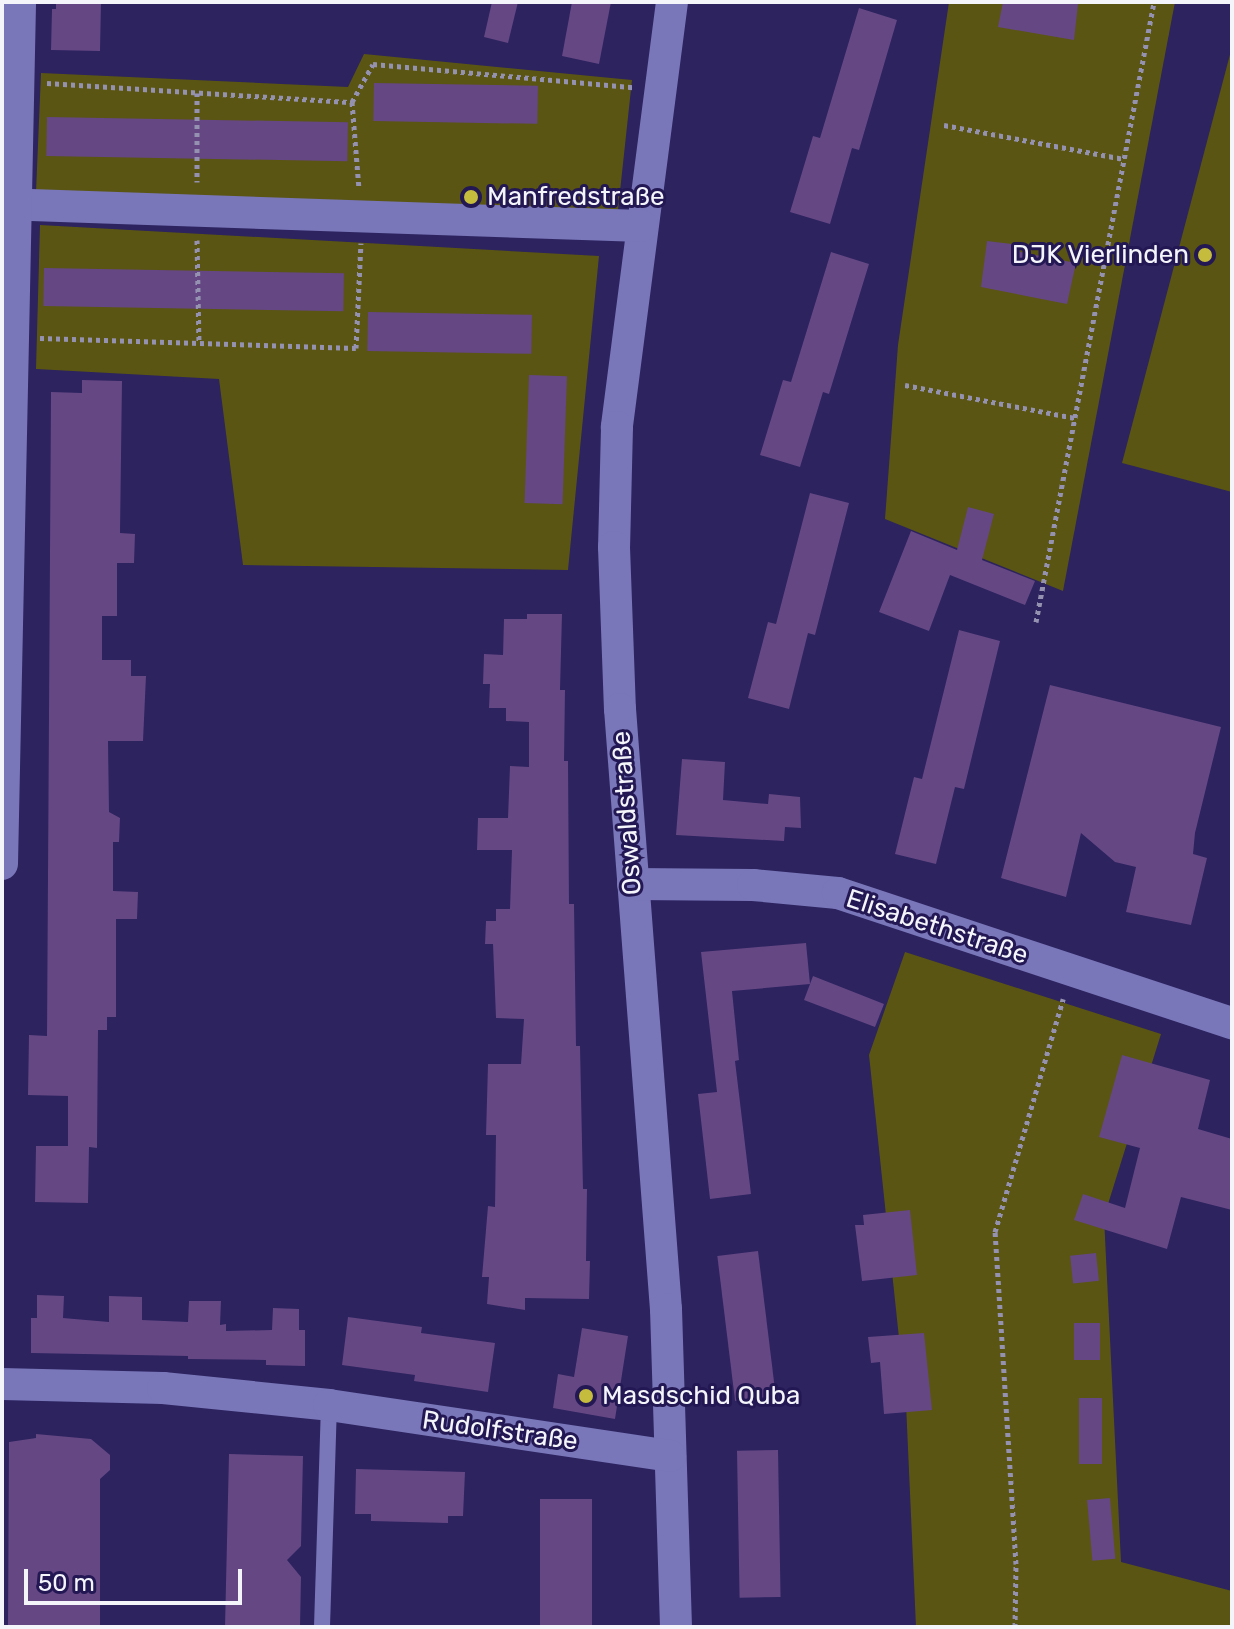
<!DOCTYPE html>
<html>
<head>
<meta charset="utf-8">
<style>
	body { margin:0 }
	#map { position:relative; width:1234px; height:1629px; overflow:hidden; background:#2c235f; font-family:Rubik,sans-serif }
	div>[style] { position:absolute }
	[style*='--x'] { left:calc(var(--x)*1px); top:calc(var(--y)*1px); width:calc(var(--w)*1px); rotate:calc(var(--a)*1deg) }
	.green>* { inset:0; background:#5a5512 }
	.building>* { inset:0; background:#654784; transform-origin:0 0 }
	.path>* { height:5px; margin-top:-2.5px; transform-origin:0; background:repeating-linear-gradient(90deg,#9591b1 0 4px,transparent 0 8px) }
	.service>* { height:16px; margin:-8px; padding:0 8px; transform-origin:8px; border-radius:8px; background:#7976b9 }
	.minor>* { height:32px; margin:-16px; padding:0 16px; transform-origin:16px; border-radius:16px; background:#7976b9 }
	.dots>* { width:22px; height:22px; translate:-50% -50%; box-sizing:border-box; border:4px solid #231853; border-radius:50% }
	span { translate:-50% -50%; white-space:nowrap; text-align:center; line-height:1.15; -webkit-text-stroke:6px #231853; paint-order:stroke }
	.poi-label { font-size:26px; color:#f4f4fb }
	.left { translate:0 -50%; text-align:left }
	.right { translate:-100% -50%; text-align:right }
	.street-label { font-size:26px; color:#f4f4fb }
	.frame { position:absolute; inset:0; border:4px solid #f4f4fb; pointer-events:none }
	.scale { position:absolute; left:24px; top:1569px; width:218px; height:36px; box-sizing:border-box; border:4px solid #f4f4fb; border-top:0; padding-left:10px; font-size:24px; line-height:28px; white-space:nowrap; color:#f4f4fb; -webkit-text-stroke:6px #231853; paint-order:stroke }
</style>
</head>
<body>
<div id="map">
	<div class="green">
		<div style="clip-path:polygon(949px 2px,1175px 2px,1063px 591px,885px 519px,898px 345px)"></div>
		<div style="clip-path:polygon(1232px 47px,1232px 492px,1122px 463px)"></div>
		<div style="clip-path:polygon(364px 54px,632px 80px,618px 210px,36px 192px,41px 73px,348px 87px)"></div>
		<div style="clip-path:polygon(40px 225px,599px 256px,568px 570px,243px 565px,219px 379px,36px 369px)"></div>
		<div style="clip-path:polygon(905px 952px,1161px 1034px,1104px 1217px,1121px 1562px,1232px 1591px,1232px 1627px,916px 1627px,906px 1404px,869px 1055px)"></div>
	</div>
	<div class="building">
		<div style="clip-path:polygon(56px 2px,101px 2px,100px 51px,51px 50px,52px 9px,56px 9px)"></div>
		<div style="clip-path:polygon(492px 2px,518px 2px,508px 43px,484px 37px)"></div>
		<div style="clip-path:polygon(572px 2px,611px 2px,599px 64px,562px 56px)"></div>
		<div style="clip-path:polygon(1003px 2px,1078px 4px,1074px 40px,998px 27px)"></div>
		<div style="clip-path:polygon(859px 8px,897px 20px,859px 150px,852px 148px,830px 224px,790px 212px,813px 136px,820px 138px)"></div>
		<div style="left:374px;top:83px;width:164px;height:38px;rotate:1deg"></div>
		<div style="left:47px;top:117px;width:301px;height:39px;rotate:1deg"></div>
		<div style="clip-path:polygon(987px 241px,1021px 245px,1020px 252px,1076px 263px,1067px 304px,981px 287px)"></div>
		<div style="clip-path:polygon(831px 252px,869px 264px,829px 394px,823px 392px,800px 467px,760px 455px,783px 380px,791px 382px)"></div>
		<div style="left:44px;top:268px;width:300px;height:38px;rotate:1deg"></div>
		<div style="left:368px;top:312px;width:164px;height:39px;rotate:1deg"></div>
		<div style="left:529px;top:375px;width:38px;height:128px;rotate:2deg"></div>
		<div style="clip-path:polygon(82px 380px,122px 381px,120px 533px,135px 534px,134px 563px,117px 563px,117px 616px,102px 616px,102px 660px,131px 660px,131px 676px,146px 676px,143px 741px,108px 741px,109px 812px,120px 818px,119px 842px,113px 842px,113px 891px,138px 892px,137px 919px,116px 919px,116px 1017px,107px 1017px,107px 1030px,98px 1030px,97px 1148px,89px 1147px,88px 1203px,35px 1202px,36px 1146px,68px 1146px,68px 1096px,28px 1095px,29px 1035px,47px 1036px,51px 392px,82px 393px)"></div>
		<div style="clip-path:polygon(810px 493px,849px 503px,815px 635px,808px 633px,789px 709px,748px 698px,768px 622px,776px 624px)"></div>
		<div style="clip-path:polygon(968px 507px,994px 514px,982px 560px,1035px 581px,1025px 605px,950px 575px,929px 631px,879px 612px,911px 531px,957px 550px)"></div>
		<div style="clip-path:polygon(527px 614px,562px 614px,560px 690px,565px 690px,564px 761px,568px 761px,569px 904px,574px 904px,576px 1046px,580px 1046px,583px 1189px,587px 1189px,586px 1261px,590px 1261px,589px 1299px,525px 1298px,525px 1310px,487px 1304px,489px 1277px,482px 1277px,488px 1206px,495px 1207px,496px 1135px,486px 1135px,488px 1064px,521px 1064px,524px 1019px,496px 1018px,493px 944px,485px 944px,486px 921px,496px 921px,496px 909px,510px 909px,512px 850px,477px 850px,478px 818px,508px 818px,510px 766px,529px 767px,529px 722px,506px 721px,506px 708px,489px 708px,490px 684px,483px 684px,484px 654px,503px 655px,504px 619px,527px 619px)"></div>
		<div style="clip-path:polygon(959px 630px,1000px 641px,964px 789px,955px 787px,936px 864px,895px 854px,914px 777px,922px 779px)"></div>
		<div style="clip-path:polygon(1050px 685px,1221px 727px,1195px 833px,1193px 854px,1207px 858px,1191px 925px,1126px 912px,1136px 867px,1115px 862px,1081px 833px,1066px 897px,1001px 878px)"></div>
		<div style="clip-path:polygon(682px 759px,725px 762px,723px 800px,768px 804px,769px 794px,800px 797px,801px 828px,785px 827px,784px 841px,676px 835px)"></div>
		<div style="clip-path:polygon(806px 943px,810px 984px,813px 976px,884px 1004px,875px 1027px,804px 1000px,810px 984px,732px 991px,739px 1060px,735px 1061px,751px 1194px,710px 1199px,698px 1094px,717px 1092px,701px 952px)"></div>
		<div style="clip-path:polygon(1122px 1055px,1210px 1080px,1198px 1129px,1232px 1139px,1232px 1210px,1181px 1197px,1167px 1249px,1074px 1220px,1083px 1194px,1125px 1208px,1140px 1148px,1099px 1137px)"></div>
		<div style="clip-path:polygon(910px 1210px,917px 1275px,862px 1281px,855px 1225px,864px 1225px,863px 1215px)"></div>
		<div style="left:758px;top:1251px;width:146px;height:41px;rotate:83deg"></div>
		<div style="left:1096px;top:1253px;width:28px;height:26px;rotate:84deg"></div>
		<div style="clip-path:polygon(37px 1295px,64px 1296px,63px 1318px,109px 1322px,109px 1296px,142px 1297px,142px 1320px,188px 1322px,189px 1301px,221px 1301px,220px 1325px,226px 1324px,226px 1331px,272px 1330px,273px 1308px,299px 1309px,299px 1330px,305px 1330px,305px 1366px,266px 1365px,266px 1360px,188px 1359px,188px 1356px,31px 1353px,31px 1318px,37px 1318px)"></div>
		<div style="clip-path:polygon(348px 1317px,422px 1327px,421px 1333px,495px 1343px,488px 1392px,414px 1381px,415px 1375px,342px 1365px)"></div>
		<div style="left:1074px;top:1323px;width:26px;height:37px"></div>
		<div style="clip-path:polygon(582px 1328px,628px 1336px,615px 1419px,553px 1408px,558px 1374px,574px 1377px)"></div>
		<div style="clip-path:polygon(924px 1333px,932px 1410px,884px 1414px,880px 1362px,871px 1363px,868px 1337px)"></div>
		<div style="left:1079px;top:1398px;width:23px;height:66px"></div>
		<div style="clip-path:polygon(36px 1434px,91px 1439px,110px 1455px,110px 1470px,100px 1479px,100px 1627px,8px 1627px,9px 1442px,36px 1438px)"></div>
		<div style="left:778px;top:1450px;width:147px;height:41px;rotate:89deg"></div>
		<div style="clip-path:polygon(229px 1454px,303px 1456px,301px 1546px,287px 1560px,301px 1577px,300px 1627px,225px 1627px)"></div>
		<div style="clip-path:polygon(356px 1469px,465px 1472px,463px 1516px,448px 1516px,448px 1523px,371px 1521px,371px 1514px,355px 1514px)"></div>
		<div style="left:1110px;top:1498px;width:61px;height:23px;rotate:85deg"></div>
		<div style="left:540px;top:1499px;width:52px;height:128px"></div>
	</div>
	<div class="path">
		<div style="--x:47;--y:83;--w:306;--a:3.6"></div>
		<div style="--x:352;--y:102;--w:43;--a:-61.1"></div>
		<div style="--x:373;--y:64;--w:261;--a:5.1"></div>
		<div style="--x:197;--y:93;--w:89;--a:90"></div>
		<div style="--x:352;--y:102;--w:87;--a:85.4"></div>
		<div style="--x:944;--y:125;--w:183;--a:10.7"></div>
		<div style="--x:197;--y:240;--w:103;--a:88.9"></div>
		<div style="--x:40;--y:338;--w:316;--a:1.8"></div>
		<div style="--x:356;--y:348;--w:105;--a:-87.3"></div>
		<div style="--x:905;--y:385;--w:173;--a:11"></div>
		<div style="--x:1036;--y:622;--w:631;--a:-79.22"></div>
		<div style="--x:1015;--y:1627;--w:63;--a:-89.1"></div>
		<div style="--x:1016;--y:1564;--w:333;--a:-93.6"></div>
		<div style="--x:995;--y:1232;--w:243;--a:-73.7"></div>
	</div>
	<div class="service">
		<div style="--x:322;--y:1627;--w:222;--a:-88.2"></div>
	</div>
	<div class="minor">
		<div style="--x:672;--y:2;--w:429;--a:97.4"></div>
		<div style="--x:617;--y:427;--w:120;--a:91.4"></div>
		<div style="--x:614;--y:547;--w:162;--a:87.9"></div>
		<div style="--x:620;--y:709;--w:602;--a:85.62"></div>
		<div style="--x:666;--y:1309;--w:318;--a:88.2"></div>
		<div style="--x:2;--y:204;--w:640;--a:1.97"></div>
		<div style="--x:2;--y:864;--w:862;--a:-88.8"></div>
		<div style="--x:633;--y:884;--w:120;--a:0.5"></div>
		<div style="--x:753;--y:885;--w:85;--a:5.4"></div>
		<div style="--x:838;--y:893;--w:415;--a:18.3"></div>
		<div style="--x:2;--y:1384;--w:161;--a:1.4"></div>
		<div style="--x:163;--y:1388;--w:167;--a:5.8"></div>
		<div style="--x:329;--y:1405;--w:345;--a:8.5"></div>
	</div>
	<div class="dots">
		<div style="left:471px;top:197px;background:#c5bc3d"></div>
		<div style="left:1205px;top:255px;background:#c5bc3d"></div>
		<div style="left:586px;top:1396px;background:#c5bc3d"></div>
	</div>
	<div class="poi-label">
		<span class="left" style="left:487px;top:197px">Manfredstraße</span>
		<span class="right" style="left:1189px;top:255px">DJK Vierlinden</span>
		<span class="left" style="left:602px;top:1396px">Masdschid Quba</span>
	</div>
	<div class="street-label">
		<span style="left:627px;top:813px;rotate:-94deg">Oswaldstraße</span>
		<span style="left:937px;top:927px;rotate:18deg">Elisabethstraße</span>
		<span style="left:500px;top:1431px;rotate:8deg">Rudolfstraße</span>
	</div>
	<div class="frame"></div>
	<div class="scale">50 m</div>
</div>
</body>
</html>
